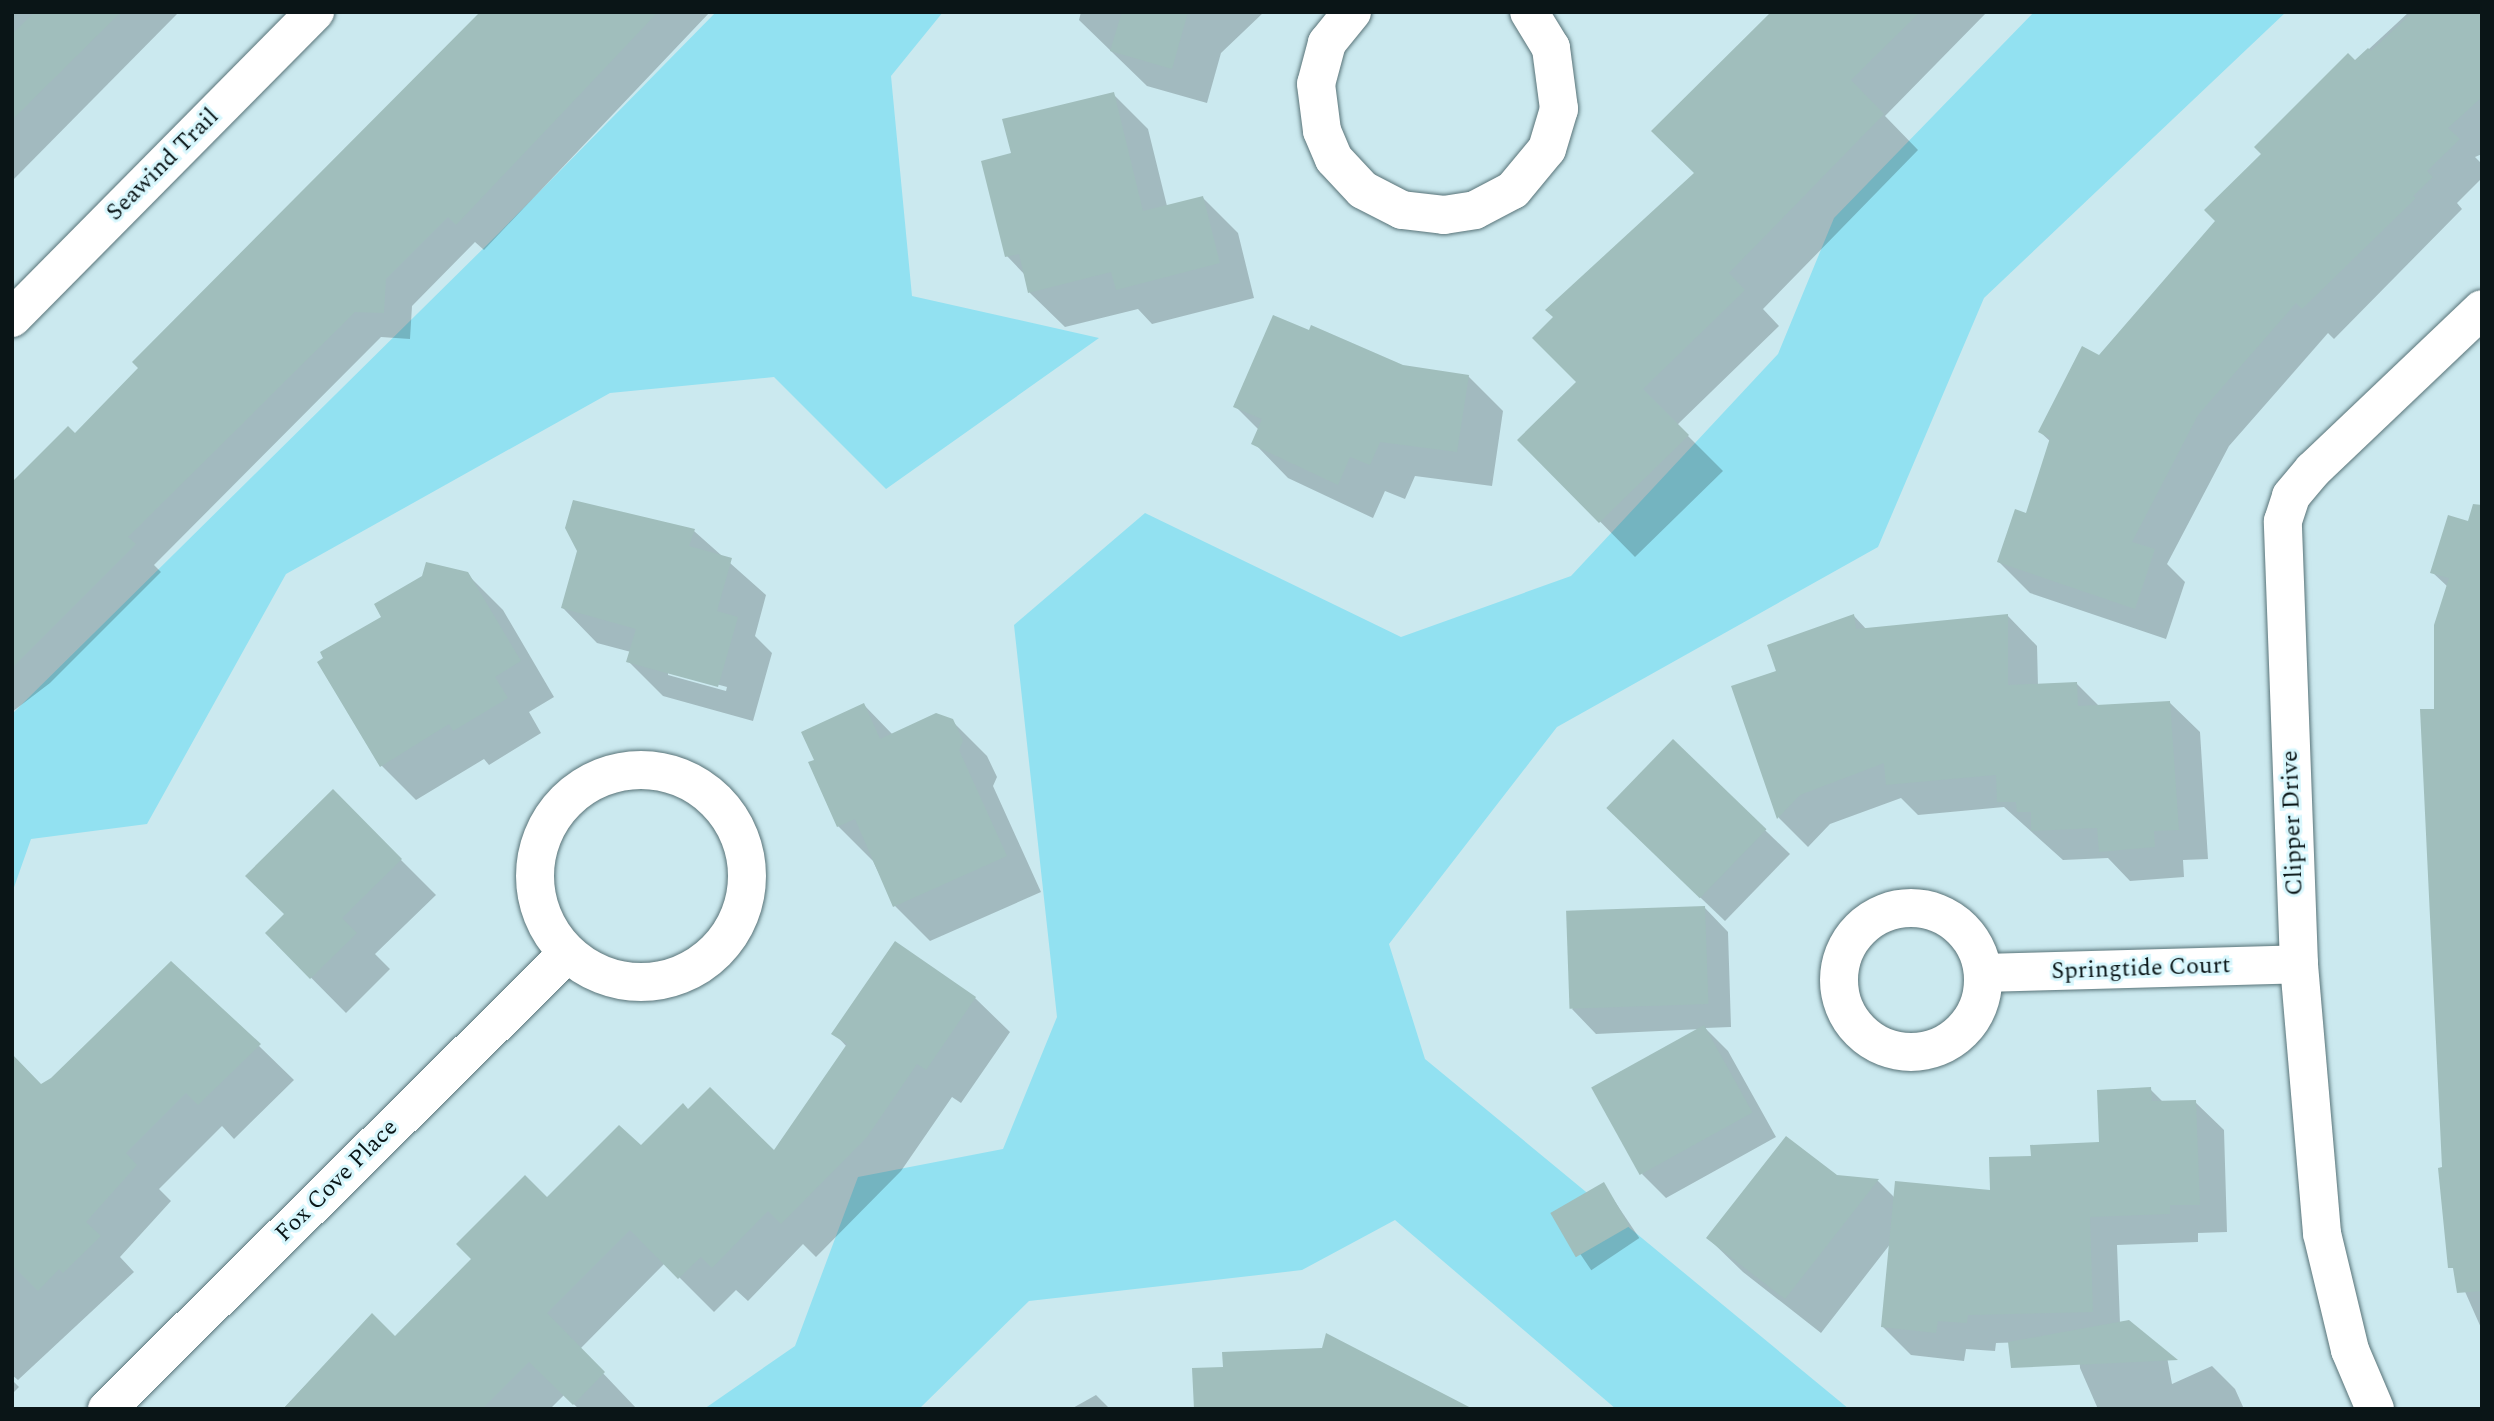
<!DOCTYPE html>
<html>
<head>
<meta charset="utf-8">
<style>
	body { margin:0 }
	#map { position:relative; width:2494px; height:1421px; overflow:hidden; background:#cbe9ef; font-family:Spectral,serif }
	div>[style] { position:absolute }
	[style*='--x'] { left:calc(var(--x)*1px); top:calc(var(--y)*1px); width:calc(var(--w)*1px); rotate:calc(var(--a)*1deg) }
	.green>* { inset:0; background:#92e1f1 }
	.shadow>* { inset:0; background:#0003; transform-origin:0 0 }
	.building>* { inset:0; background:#a0bebc; transform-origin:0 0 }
	.roads { filter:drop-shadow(0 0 2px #587378) drop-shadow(0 0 2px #587378) }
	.minor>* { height:38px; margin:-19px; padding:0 19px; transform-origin:19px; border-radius:19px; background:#fff }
	.minor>.ring { margin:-19px; padding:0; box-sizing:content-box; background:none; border:38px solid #fff; border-radius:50% }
	span { translate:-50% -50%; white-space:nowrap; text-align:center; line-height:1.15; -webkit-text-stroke:6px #d8f7fd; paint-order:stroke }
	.street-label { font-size:24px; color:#0a1517 }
	.frame { position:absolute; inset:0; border:14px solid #0a1517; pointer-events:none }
</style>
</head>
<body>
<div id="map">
	<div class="green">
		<div style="clip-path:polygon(716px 12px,943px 12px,891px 76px,912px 296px,1099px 338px,886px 489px,774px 377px,610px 393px,286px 574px,147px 824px,31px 839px,12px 893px,12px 714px,499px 233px)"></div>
		<div style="clip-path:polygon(2034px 12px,2286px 12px,1984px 298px,1878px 547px,1557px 727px,1389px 944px,1425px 1059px,1849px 1409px,1616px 1409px,1395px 1220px,1302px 1270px,1029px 1301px,919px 1409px,704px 1409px,795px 1346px,858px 1177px,1003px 1149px,1057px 1017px,1014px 625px,1145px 513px,1401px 637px,1571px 576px,1778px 354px,1834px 218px)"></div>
	</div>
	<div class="shadow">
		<div style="clip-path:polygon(12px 12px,179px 12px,12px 181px)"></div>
		<div style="clip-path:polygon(511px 12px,710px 12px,484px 250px,475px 242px,412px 306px,410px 339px,381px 337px,154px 565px,161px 572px,50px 683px,12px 712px,12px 498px)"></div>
		<div style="clip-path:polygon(1081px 12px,1264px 12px,1221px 53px,1207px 103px,1147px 86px,1079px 20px)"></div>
		<div style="clip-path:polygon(1773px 12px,1987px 12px,1885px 116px,1918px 150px,1763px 309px,1779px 326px,1677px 425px,1723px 471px,1635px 557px,1520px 440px,1579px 382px,1697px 173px)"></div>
		<div style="clip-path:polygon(2409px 12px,2482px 12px,2482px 154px,2475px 157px,2482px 164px,2482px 178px,2457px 203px,2462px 209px,2334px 339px,2328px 333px,2229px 446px,2167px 564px,2185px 582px,2166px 639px,2030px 593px,1999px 562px,2027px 515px,2051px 442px,2040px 432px,2099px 357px,2355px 62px)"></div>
		<div style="clip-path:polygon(1113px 94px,1148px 129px,1167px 206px,1203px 198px,1238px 233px,1254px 298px,1152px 324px,1138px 309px,1065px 327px,1030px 293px,1025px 275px,1007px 256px,1013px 155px)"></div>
		<div style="clip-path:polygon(1403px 367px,1468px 376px,1503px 411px,1492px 486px,1415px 476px,1405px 499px,1385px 491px,1373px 518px,1288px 478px,1254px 443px,1259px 430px,1235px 406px)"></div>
		<div style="clip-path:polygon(2482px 528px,2482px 1330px,2455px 1269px,2443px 1169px,2436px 711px,2448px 587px,2432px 572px)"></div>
		<div style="clip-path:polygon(evenodd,694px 531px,766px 595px,755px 636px,772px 653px,753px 721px,663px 696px,628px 661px,631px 652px,597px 643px,563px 608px,694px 531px,668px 671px,727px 687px,726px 691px,668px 675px,668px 671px)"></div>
		<div style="clip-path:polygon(467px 574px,503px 610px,554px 697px,529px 712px,541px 733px,489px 765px,484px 759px,416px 800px,381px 765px)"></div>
		<div style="clip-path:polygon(1854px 616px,1867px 630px,2008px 616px,2037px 646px,2038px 686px,2077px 684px,2100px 707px,2170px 703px,2200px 732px,2208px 859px,2183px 860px,2184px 877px,2130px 881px,2108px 858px,2063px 860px,2004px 807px,1918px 815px,1901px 798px,1830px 824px,1808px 847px,1779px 818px,1733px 687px,1778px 672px)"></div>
		<div style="clip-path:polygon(864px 705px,893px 735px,952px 721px,987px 756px,997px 777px,993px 786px,1041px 892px,930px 941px,895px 906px,873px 861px,838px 826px,816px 760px)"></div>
		<div style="clip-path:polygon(1673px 742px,1790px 854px,1725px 921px,1632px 832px)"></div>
		<div style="clip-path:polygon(333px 792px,436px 895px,375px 954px,390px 969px,346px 1013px,267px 933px,286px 914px)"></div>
		<div style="clip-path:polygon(1704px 907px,1728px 932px,1731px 1027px,1705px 1028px,1728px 1051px,1776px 1137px,1666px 1198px,1642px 1174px,1702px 1029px,1596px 1034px,1572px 1009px)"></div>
		<div style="clip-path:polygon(896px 944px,975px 998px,1010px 1032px,961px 1103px,952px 1097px,901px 1171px,816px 1257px,803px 1244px,748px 1301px,736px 1290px,714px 1312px,665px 1263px,580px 1349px,637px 1409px,579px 1409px,564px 1395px,550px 1409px,283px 1409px,372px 1316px,395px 1338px,547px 1199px,641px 1148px,689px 1111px,775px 1153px,847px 1047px,834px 1033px)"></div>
		<div style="clip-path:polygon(259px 1046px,294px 1080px,234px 1139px,222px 1126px,159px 1189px,171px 1201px,120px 1257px,134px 1272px,18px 1380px,12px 1375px,12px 1219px,41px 1086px)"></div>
		<div style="clip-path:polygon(2150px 1089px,2164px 1103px,2195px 1102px,2224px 1130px,2227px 1232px,2198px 1233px,2198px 1242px,2117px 1245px,2120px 1323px,2167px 1357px,2172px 1384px,2212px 1366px,2235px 1389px,2244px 1409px,2098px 1409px,2080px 1368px,2079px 1340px,1996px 1343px,1995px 1351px,1966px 1349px,1964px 1361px,1911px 1355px,1883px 1327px,1891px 1243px,1821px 1333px,1743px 1272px,1708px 1238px,1836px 1177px,1878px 1181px,1895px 1198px,1992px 1192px,2033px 1158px,2101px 1144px)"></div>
		<div style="left:1603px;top:1184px;width:65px;height:58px;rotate:56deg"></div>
		<div style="clip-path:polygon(12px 1380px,19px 1387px,12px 1394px)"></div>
		<div style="clip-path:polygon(1096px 1395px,1110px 1409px,1071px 1409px)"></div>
	</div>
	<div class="building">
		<div style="clip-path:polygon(35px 12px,121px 12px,12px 120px,12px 34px)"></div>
		<div style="clip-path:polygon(480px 12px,658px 12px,456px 225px,448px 217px,386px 279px,384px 313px,355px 312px,128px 537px,136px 544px,12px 668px,12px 482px,68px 426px,75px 433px,138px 368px,132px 362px)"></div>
		<div style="clip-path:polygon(1122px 12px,1188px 12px,1172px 69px,1110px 51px)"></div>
		<div style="clip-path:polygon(1771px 12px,1920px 12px,1851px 80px,1884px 114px,1729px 273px,1745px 290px,1643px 389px,1689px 435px,1599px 523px,1517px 440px,1576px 382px,1532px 338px,1553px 317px,1545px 310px,1694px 173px,1651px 131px)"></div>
		<div style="clip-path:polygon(2413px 12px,2482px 12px,2482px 97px,2448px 128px,2460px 139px,2427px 171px,2433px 177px,2413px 196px,2416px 198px,2302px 309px,2296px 303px,2198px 415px,2132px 542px,2155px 549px,2135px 609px,1997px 562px,2015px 509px,2026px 513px,2050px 438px,2038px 432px,2082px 346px,2099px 355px,2215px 221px,2204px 210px,2261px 154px,2254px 147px,2348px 53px,2355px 60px,2368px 48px,2371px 51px)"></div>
		<div style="clip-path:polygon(1114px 92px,1143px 211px,1203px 196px,1220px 263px,1116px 290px,1111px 272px,1028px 293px,1019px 254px,1005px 257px,981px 161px,1011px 153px,1002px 119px)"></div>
		<div style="clip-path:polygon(1273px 315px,1309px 330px,1311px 325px,1403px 365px,1469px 375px,1457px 452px,1380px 442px,1370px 465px,1350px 457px,1338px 485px,1251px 444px,1262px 419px,1233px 407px)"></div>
		<div style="clip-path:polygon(573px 500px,695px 529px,689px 546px,732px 558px,717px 611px,738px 617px,718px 687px,626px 662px,636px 629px,561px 608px,577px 551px,565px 528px)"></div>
		<div style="clip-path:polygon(2473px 504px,2482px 505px,2482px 1291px,2457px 1293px,2453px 1268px,2448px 1268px,2438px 1168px,2442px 1167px,2420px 709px,2434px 709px,2434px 625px,2449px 578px,2430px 573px,2448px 515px,2468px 521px)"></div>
		<div style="clip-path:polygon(426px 562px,468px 572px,521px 661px,495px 677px,508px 698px,453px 731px,449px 724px,380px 767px,317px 662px,323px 658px,320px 652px,381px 617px,374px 604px,422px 576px)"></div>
		<div style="clip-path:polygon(1854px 614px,1856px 629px,2008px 614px,2008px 685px,2077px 682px,2078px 706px,2170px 701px,2179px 830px,2154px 831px,2155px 847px,2099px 852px,2097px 828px,2031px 831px,2031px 812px,2017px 812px,2016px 802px,1997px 802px,1996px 775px,1886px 785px,1884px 763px,1800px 795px,1777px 819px,1731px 686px,1776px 671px,1767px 645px)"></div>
		<div style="clip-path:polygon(864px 703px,880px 739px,936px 713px,953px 719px,963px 741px,959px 750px,1007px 856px,893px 907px,855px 819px,837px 827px,808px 762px,814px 760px,801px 732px)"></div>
		<div style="left:1673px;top:739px;width:130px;height:96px;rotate:44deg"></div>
		<div style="clip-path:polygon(333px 789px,402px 859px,342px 918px,357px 933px,310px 979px,265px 933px,284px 914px,245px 876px)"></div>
		<div style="left:1705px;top:906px;width:98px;height:139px;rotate:88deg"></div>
		<div style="clip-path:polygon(895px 941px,976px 997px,926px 1070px,917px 1064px,867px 1137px,781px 1224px,768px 1211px,712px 1268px,701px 1257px,678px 1279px,630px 1230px,547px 1313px,605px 1372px,573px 1405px,529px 1362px,482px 1409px,283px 1409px,372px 1313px,395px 1336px,471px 1259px,456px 1244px,525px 1175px,547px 1197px,619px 1125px,641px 1145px,683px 1103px,688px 1109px,710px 1087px,774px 1150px,847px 1044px,831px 1034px)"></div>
		<div style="clip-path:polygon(171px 961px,261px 1044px,198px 1105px,186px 1093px,126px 1153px,137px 1165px,86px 1222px,101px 1236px,63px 1273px,59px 1269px,38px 1291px,12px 1265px,12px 1054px,41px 1084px,51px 1078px)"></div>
		<div style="left:1704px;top:1025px;width:100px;height:129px;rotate:61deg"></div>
		<div style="clip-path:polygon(2151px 1087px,2152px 1101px,2196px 1100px,2200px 1205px,2170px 1205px,2170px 1214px,2090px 1217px,2093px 1312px,1968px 1315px,1967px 1323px,1938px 1321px,1936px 1333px,1881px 1327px,1895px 1181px,1990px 1190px,1989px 1157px,2031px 1156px,2030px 1145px,2099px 1142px,2097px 1090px)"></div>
		<div style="clip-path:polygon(1786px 1136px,1837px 1175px,1879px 1179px,1785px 1299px,1706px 1238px)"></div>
		<div style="left:1604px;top:1182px;width:51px;height:62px;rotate:60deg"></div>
		<div style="clip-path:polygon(2129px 1320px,2178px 1360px,2011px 1368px,2008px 1342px)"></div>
		<div style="clip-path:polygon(1326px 1333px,1473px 1409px,1194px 1409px,1192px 1368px,1223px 1367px,1222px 1352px,1322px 1348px)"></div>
	</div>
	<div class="roads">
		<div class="minor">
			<div style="--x:1352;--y:12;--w:40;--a:129"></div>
			<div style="--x:1327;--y:43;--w:42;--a:105"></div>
			<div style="--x:1316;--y:84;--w:47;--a:82.7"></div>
			<div style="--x:1322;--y:131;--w:30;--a:67"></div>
			<div style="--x:1334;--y:159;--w:42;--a:46.9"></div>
			<div style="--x:1363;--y:190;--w:44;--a:27.1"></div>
			<div style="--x:1402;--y:210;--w:42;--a:6.8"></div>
			<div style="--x:1444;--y:215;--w:31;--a:-9"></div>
			<div style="--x:1475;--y:210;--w:43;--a:-27.8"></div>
			<div style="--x:1513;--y:190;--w:53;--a:-50.3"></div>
			<div style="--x:1547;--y:149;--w:42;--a:-73.3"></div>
			<div style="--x:1559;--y:109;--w:62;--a:-97.5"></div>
			<div style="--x:1551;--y:48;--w:42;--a:-121.4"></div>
			<div style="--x:12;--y:318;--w:431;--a:-45.3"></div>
			<div class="ring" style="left:535px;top:770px;width:174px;height:174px"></div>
			<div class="ring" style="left:1839px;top:908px;width:106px;height:106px"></div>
			<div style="--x:1984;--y:973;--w:315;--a:-1.6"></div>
			<div style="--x:107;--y:1409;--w:647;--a:-44.69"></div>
			<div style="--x:2375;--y:1409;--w:64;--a:-113"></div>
			<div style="--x:2350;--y:1350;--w:120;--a:-103.5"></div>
			<div style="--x:2322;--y:1233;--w:270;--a:-94.9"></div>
			<div style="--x:2299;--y:964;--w:443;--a:-92.1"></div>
			<div style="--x:2283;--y:521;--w:26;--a:-72"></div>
			<div style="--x:2291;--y:496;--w:34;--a:-50"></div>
			<div style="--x:2313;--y:470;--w:233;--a:-43.6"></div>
		</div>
	</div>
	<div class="street-label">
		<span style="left:163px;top:165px;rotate:-45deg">Seawind Trail</span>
		<span style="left:2293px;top:823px;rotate:-92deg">Clipper Drive</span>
		<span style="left:2141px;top:969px;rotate:-2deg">Springtide Court</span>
		<span style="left:337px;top:1181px;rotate:-45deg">Fox Cove Place</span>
	</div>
	<div class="frame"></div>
</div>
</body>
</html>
